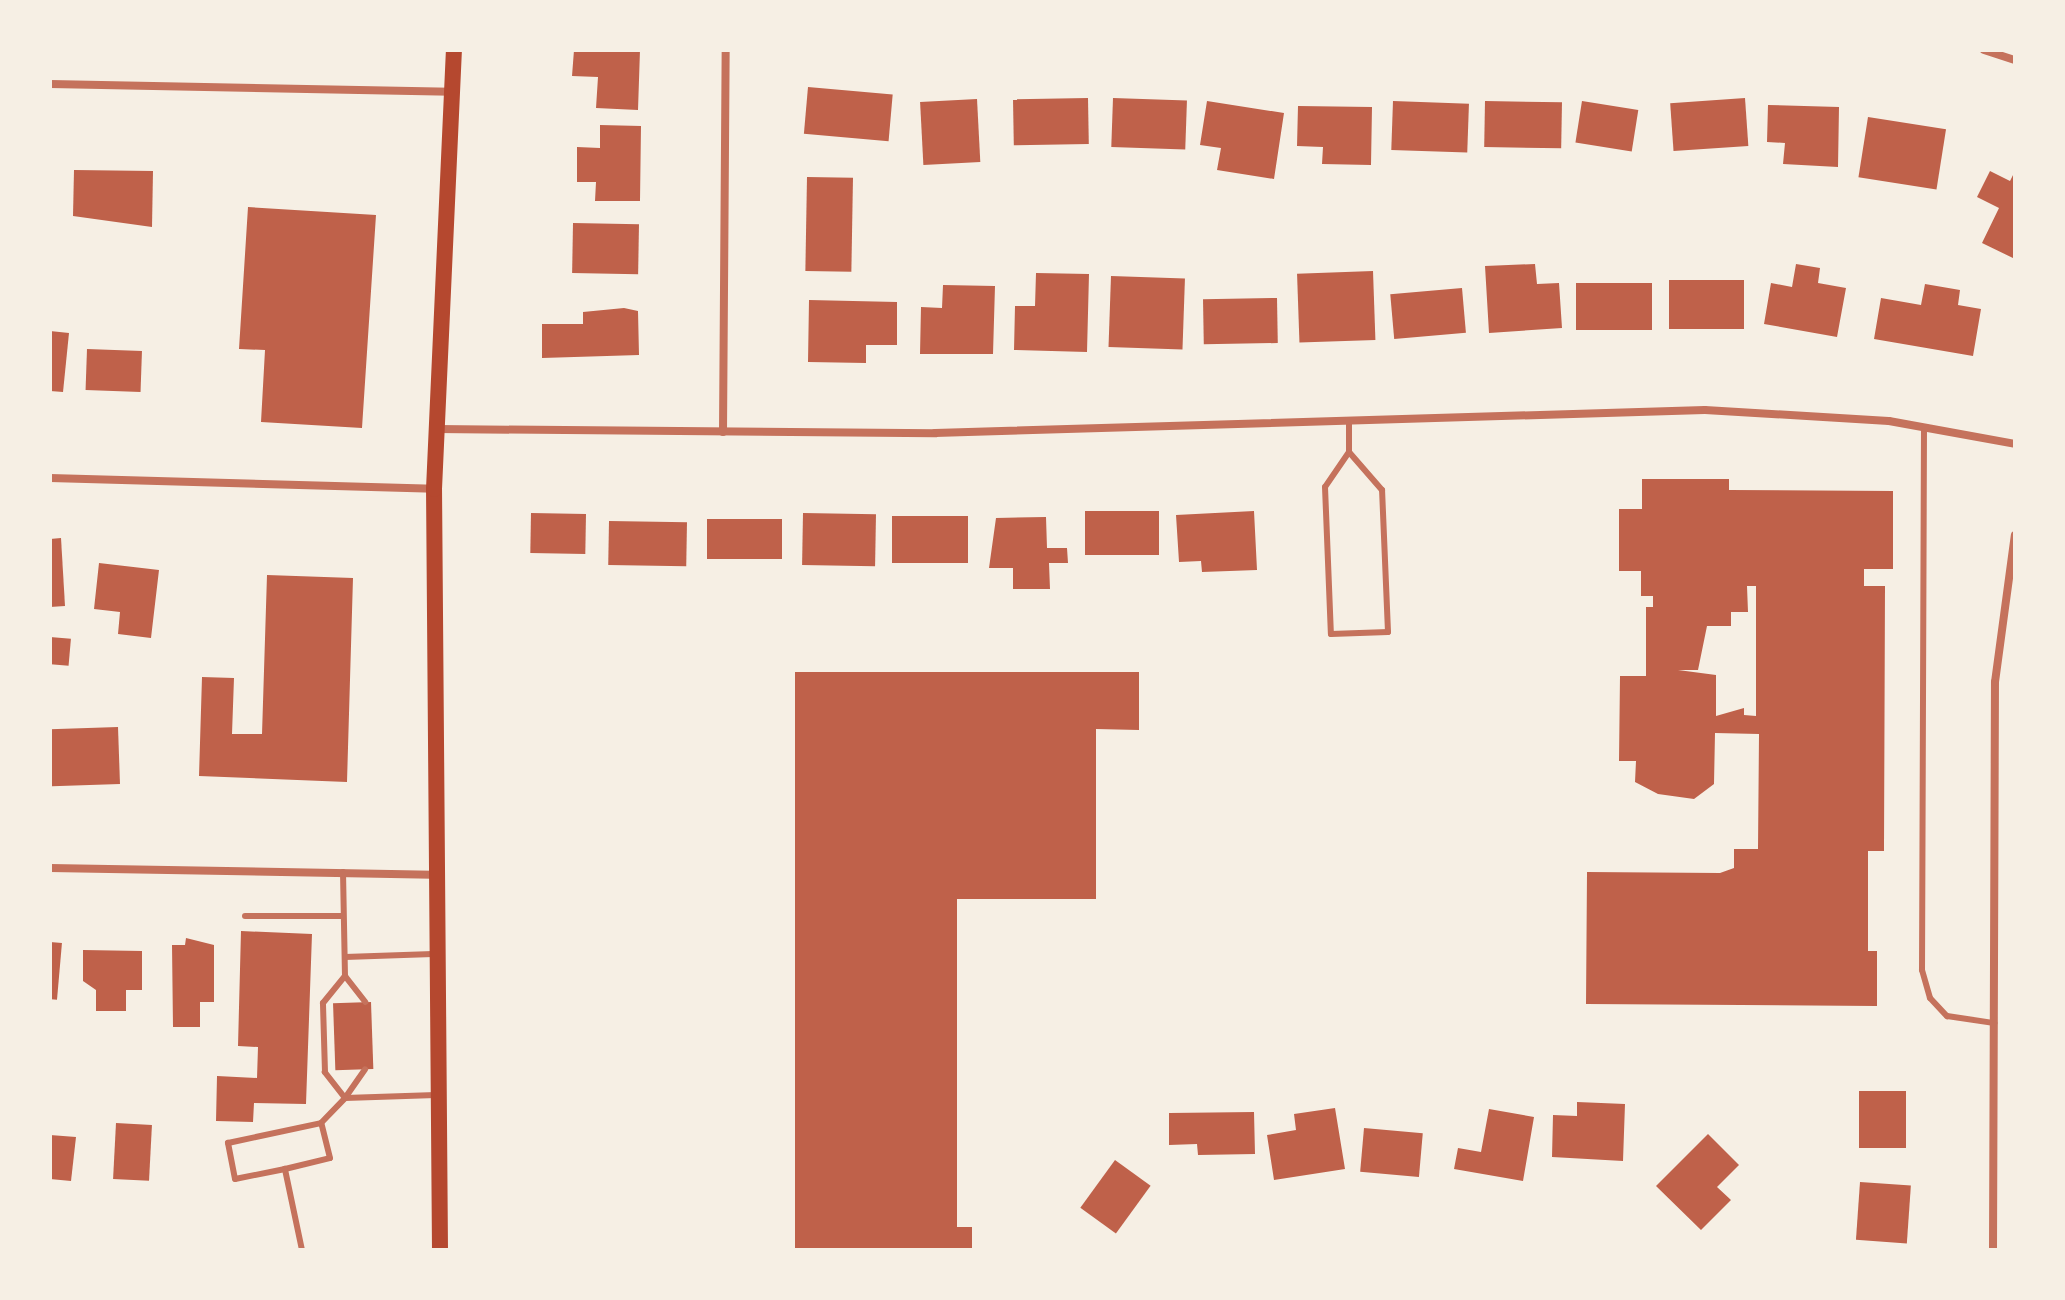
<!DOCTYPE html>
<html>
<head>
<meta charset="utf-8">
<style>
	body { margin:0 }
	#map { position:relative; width:2065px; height:1300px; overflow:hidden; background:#f6efe4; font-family:"Alegreya Sans",sans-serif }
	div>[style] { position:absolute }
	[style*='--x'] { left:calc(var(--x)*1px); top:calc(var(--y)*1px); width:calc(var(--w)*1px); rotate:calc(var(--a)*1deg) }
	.building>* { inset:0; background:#bf614a; transform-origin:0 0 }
	.service>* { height:6px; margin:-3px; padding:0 3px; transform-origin:3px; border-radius:3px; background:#c5725c }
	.minor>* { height:8px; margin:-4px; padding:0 4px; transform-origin:4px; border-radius:4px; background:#c5725c }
	.secondary>* { height:16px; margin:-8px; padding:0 8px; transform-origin:8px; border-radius:8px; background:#b5482f }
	span { translate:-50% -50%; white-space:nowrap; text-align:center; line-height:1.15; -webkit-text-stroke:8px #f6efe4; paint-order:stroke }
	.frame { position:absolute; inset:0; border:52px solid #f6efe4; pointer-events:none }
</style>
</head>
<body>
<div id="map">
	<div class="building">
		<div style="clip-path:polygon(574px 50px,640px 50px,638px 110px,596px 108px,598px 77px,572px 76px)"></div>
		<div style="left:808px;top:87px;width:85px;height:47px;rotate:5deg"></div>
		<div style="left:1088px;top:98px;width:46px;height:75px;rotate:89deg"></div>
		<div style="left:1113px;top:98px;width:74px;height:49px;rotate:2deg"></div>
		<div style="left:1745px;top:98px;width:48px;height:75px;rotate:86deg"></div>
		<div style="left:977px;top:99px;width:63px;height:57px;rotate:87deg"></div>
		<div style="clip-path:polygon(1207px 101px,1284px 113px,1274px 179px,1217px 170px,1221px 148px,1200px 145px)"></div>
		<div style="left:1393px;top:101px;width:76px;height:49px;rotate:2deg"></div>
		<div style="left:1485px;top:101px;width:77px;height:46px;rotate:1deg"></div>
		<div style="left:1582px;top:101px;width:57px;height:42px;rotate:9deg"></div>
		<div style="clip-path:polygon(1768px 105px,1839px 107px,1838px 167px,1783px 164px,1785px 143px,1767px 142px)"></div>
		<div style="clip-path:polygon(1298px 106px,1372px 107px,1371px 165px,1322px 164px,1323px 147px,1297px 146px)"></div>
		<div style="left:1868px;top:117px;width:79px;height:61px;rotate:9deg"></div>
		<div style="clip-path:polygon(600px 125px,641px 126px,640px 201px,595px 201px,596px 182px,577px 182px,577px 147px,600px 148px)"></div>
		<div style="clip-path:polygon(74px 170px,153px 171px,152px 227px,73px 216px)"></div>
		<div style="clip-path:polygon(1990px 171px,2010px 181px,2015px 171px,2015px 259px,1982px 243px,1999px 208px,1977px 197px)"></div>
		<div style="left:807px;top:177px;width:46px;height:94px;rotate:1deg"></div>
		<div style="clip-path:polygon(248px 207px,376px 215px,362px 428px,261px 422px,265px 350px,239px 349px)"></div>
		<div style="left:573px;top:223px;width:66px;height:50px;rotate:1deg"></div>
		<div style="clip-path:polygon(1535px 264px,1537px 284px,1559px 283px,1562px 328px,1489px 333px,1485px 266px)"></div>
		<div style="clip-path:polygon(1796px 264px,1820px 268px,1818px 283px,1846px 288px,1837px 337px,1764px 324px,1771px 283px,1792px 287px)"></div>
		<div style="left:1373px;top:271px;width:69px;height:76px;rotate:88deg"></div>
		<div style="clip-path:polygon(1036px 273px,1089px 274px,1087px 352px,1014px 350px,1015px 306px,1035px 306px)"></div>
		<div style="left:1111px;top:276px;width:74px;height:71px;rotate:2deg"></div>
		<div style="left:1669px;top:280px;width:75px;height:49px"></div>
		<div style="left:1576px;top:283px;width:76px;height:47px"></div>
		<div style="clip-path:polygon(1925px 284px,1960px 290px,1958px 305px,1981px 309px,1973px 356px,1874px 339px,1881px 298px,1921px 305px)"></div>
		<div style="clip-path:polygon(943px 285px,995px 286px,993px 354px,920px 354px,921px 307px,942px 308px)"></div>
		<div style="left:1462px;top:288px;width:45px;height:72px;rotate:85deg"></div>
		<div style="left:1277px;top:298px;width:45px;height:74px;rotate:89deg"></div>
		<div style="clip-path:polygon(809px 300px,897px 302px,897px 345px,866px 345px,866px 363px,808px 362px)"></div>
		<div style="clip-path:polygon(624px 308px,638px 311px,639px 355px,542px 358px,542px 324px,583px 324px,583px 312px)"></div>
		<div style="clip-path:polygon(50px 331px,69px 333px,63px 392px,50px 391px)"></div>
		<div style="left:87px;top:349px;width:55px;height:41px;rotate:2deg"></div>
		<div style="clip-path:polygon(evenodd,1642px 479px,1729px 479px,1729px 490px,1893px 491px,1893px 569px,1864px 569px,1864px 586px,1885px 586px,1884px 851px,1868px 851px,1868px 951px,1877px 951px,1877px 1006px,1586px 1004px,1587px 872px,1720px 873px,1734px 868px,1734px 849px,1758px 849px,1759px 734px,1715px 733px,1714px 784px,1694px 799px,1658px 794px,1635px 782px,1636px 761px,1619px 761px,1620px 676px,1646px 676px,1646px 607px,1653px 607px,1653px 596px,1641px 596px,1641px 571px,1619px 571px,1619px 509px,1642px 509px,1642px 479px,1747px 586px,1756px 586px,1756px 716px,1744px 715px,1744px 708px,1716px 716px,1716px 675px,1678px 670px,1698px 670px,1707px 626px,1731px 626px,1731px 612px,1748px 612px,1747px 586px)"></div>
		<div style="left:1085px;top:511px;width:74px;height:44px"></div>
		<div style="clip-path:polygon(1254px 511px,1257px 570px,1202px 572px,1201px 561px,1179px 562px,1176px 515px)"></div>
		<div style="left:531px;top:513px;width:55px;height:40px;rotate:1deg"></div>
		<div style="left:803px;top:513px;width:73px;height:52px;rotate:1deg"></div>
		<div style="left:892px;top:516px;width:76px;height:47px"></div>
		<div style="clip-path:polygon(1046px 517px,1047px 548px,1067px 548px,1068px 563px,1049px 563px,1050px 589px,1013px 589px,1013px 568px,989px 568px,996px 518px)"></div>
		<div style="left:707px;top:519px;width:75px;height:40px"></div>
		<div style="left:609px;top:521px;width:78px;height:44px;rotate:1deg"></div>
		<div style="clip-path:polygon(61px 538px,65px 606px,50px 607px,50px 539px)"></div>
		<div style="clip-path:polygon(99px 563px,159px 570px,151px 638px,118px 634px,120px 612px,94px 609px)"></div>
		<div style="clip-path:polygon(267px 575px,353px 578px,347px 782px,199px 776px,202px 677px,234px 678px,232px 734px,262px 734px)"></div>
		<div style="left:50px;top:637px;width:21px;height:27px;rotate:5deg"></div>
		<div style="clip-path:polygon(795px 672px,1139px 672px,1139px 730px,1096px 729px,1096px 899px,957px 899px,957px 1227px,972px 1227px,972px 1250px,795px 1250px)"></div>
		<div style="left:118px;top:727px;width:57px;height:68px;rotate:88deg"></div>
		<div style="clip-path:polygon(241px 931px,312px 934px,306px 1104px,254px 1103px,253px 1122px,216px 1121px,217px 1076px,257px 1078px,258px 1047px,238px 1046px)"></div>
		<div style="clip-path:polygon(186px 938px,214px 945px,214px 1002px,200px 1002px,200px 1027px,173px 1027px,172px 945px,185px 945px)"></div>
		<div style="left:50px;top:942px;width:12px;height:57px;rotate:5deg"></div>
		<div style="clip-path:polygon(83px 950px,142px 951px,142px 990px,126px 990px,126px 1011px,96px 1011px,96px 990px,83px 981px)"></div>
		<div style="left:371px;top:1002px;width:67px;height:38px;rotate:88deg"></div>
		<div style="left:1859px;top:1091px;width:47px;height:57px"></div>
		<div style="clip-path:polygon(1577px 1102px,1625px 1104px,1623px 1161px,1552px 1157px,1553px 1115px,1577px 1116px)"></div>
		<div style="clip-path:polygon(1335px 1108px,1345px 1169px,1274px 1180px,1267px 1135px,1296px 1130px,1294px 1114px)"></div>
		<div style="clip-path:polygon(1489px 1109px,1534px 1117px,1523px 1181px,1454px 1169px,1458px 1148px,1481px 1152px)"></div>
		<div style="clip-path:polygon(1254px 1112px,1255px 1154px,1198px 1155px,1197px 1144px,1169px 1145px,1169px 1113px)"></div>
		<div style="left:116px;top:1123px;width:36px;height:56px;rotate:3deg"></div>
		<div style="left:1364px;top:1128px;width:59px;height:44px;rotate:5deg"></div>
		<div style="clip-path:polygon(1708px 1134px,1739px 1165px,1717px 1187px,1731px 1200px,1701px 1230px,1656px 1186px)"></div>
		<div style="clip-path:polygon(50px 1135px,76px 1137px,71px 1181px,50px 1179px)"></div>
		<div style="left:1115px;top:1160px;width:44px;height:59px;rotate:36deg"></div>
		<div style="left:1860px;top:1182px;width:51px;height:58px;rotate:4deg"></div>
	</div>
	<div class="service">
		<div style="--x:1349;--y:422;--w:30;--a:90"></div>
		<div style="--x:1349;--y:452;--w:42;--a:124.4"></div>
		<div style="--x:1325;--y:487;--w:147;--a:87.7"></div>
		<div style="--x:1331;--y:634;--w:57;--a:-2"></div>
		<div style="--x:1388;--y:632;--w:142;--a:-92.4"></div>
		<div style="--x:1382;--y:490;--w:50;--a:-131"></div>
		<div style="--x:1924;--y:427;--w:543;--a:90.21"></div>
		<div style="--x:1922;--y:970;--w:29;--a:74"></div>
		<div style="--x:1930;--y:998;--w:25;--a:47"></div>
		<div style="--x:1947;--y:1016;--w:48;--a:8.5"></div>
		<div style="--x:245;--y:916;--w:98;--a:0"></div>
		<div style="--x:345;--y:957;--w:88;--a:-2"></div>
		<div style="--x:345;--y:976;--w:33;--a:52"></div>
		<div style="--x:345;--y:1098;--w:91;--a:-1.9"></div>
		<div style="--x:345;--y:1098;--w:35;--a:-55"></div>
		<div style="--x:285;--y:1169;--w:46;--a:-13.7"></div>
		<div style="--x:330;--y:1158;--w:36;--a:-104"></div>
		<div style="--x:302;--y:1250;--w:83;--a:-101.9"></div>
		<div style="--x:285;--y:1169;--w:51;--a:168.7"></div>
		<div style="--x:235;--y:1179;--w:37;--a:-101"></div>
		<div style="--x:228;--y:1143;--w:95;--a:-12.1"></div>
		<div style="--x:321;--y:1123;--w:35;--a:-46"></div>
		<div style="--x:345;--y:1098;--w:33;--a:-128"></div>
		<div style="--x:325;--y:1072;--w:69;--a:-91.7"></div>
		<div style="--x:323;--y:1003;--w:35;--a:-51"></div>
		<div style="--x:345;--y:976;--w:104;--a:-91.1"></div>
	</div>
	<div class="minor">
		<div style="--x:1984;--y:50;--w:33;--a:18"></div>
		<div style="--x:50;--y:84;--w:401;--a:1.1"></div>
		<div style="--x:437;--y:429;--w:498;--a:0.5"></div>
		<div style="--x:935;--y:433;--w:770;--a:-1.71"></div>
		<div style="--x:1705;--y:410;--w:184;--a:3.4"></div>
		<div style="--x:1889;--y:421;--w:128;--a:10.3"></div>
		<div style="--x:723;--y:432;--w:382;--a:-89.6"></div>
		<div style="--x:50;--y:478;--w:384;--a:1.6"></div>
		<div style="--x:50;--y:868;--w:382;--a:1"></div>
		<div style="--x:1993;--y:1250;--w:568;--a:-89.8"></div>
		<div style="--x:1995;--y:682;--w:148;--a:-82.3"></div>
	</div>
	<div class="secondary">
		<div style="--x:440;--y:1250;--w:761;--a:-90.45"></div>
		<div style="--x:434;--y:489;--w:439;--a:-87.4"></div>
	</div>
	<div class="frame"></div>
</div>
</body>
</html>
